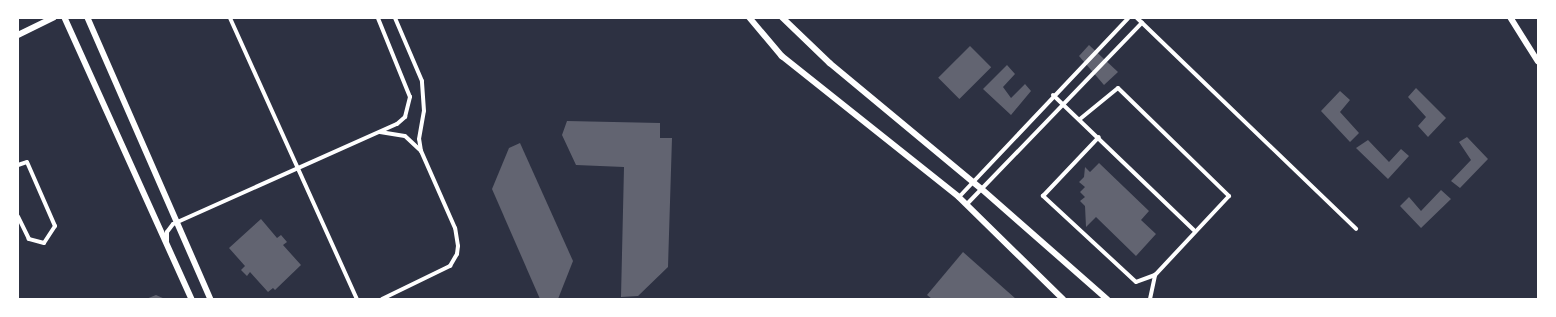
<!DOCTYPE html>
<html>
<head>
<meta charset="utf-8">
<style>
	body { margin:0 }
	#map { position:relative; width:1556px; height:317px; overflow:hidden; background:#2d3142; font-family:Raleway,sans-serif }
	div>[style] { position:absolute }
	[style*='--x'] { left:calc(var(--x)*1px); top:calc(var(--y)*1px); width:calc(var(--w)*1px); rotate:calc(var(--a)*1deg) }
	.building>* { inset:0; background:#626471; transform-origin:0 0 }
	.minor>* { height:4px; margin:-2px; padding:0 2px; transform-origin:2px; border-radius:2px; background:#fff }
	.secondary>* { height:5.5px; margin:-2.75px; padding:0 2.75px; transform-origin:2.75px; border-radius:2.75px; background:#fff }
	span { translate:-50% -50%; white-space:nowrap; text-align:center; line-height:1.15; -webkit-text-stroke:3.5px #fff; paint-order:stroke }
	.frame { position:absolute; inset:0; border:19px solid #fff; pointer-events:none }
</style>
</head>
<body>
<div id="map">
	<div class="building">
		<div style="clip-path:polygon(1089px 45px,1118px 72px,1104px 85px,1079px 56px)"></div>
		<div style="left:970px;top:46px;width:30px;height:45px;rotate:45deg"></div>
		<div style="clip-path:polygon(1007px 65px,1015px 74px,1003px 87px,1011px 98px,1025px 84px,1031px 91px,1011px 115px,983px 89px)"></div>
		<div style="clip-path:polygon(1416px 88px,1446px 118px,1428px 137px,1418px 126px,1426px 117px,1408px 97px)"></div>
		<div style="clip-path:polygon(1340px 91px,1350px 100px,1340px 112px,1359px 133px,1350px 142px,1321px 111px)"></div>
		<div style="clip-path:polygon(567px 121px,660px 123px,660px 138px,672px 138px,668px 267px,638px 296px,621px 297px,624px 167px,576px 165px,562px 135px)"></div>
		<div style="clip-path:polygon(1467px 137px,1488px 159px,1460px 188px,1451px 181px,1471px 160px,1459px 142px)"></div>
		<div style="clip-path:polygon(1368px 140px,1389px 162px,1401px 149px,1409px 156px,1388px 179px,1356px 148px)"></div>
		<div style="clip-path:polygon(520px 143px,573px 261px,558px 299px,540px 299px,492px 189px,509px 148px)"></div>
		<div style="clip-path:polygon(1099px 163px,1149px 211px,1141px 220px,1156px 234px,1136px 256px,1096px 217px,1086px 227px,1085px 206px,1080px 201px,1085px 197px,1080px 192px,1085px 187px,1079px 182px,1084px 177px,1085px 167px,1090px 172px)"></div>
		<div style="clip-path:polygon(1441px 190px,1451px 199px,1421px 228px,1400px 206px,1409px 197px,1421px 211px)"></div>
		<div style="clip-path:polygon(261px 219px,277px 238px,281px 235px,287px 242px,283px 245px,301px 265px,275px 290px,273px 288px,268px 292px,250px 272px,247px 276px,241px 270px,245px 266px,229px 248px)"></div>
		<div style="clip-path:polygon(963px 252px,1016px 299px,932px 299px,927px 295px)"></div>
		<div style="clip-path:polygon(156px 295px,165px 299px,146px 299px)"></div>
	</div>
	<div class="minor">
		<div style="--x:230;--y:18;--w:308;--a:65.7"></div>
		<div style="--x:1137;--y:18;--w:304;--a:43.9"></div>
		<div style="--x:1053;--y:95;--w:195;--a:43.8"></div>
		<div style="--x:1080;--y:119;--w:49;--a:-39.2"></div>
		<div style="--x:1118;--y:88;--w:155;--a:44.2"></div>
		<div style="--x:1229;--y:196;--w:108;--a:133.1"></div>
		<div style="--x:1155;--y:275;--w:20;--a:160"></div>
		<div style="--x:1136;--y:282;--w:127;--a:-137.2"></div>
		<div style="--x:1043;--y:196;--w:81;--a:-46.5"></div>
		<div style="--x:380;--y:132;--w:25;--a:9"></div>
		<div style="--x:405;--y:136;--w:22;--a:43"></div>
		<div style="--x:18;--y:165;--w:9;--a:-18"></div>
		<div style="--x:27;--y:162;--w:70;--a:66.4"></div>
		<div style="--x:55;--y:226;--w:20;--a:123"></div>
		<div style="--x:44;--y:243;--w:16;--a:-165"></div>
		<div style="--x:29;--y:239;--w:25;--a:-116"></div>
		<div style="--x:959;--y:197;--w:246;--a:-46.6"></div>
		<div style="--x:967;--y:204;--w:252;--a:-46"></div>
		<div style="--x:167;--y:241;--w:9;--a:-90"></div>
		<div style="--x:167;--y:232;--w:10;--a:-53"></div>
		<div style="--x:173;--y:224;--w:245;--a:-24.1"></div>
		<div style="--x:397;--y:124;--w:11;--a:-41"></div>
		<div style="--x:405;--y:117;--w:21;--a:-76"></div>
		<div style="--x:410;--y:97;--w:85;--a:-112.1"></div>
		<div style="--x:382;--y:299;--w:76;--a:-25.9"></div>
		<div style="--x:450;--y:266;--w:14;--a:-60"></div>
		<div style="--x:457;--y:254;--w:8;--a:-83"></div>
		<div style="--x:458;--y:246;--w:18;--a:-99"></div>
		<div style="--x:455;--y:228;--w:84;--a:-113.8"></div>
		<div style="--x:421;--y:151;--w:12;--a:-99"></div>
		<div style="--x:419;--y:139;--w:28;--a:-80"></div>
		<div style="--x:424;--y:111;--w:30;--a:-94"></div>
		<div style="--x:422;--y:81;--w:69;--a:-113.2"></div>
		<div style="--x:1150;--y:299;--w:25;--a:-78"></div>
	</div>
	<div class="secondary">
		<div style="--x:65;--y:18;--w:308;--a:65.7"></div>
		<div style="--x:88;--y:18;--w:307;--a:66.4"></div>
		<div style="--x:750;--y:18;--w:50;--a:49.9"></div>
		<div style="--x:782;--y:56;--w:226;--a:38.5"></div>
		<div style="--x:959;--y:197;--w:146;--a:44.4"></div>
		<div style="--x:783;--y:18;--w:65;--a:43.8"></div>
		<div style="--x:830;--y:63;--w:197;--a:39.7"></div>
		<div style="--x:982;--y:189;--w:167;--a:41.3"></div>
		<div style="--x:1511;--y:18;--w:51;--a:57.9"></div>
		<div style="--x:18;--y:35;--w:39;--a:-26"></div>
	</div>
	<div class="frame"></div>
</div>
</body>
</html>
